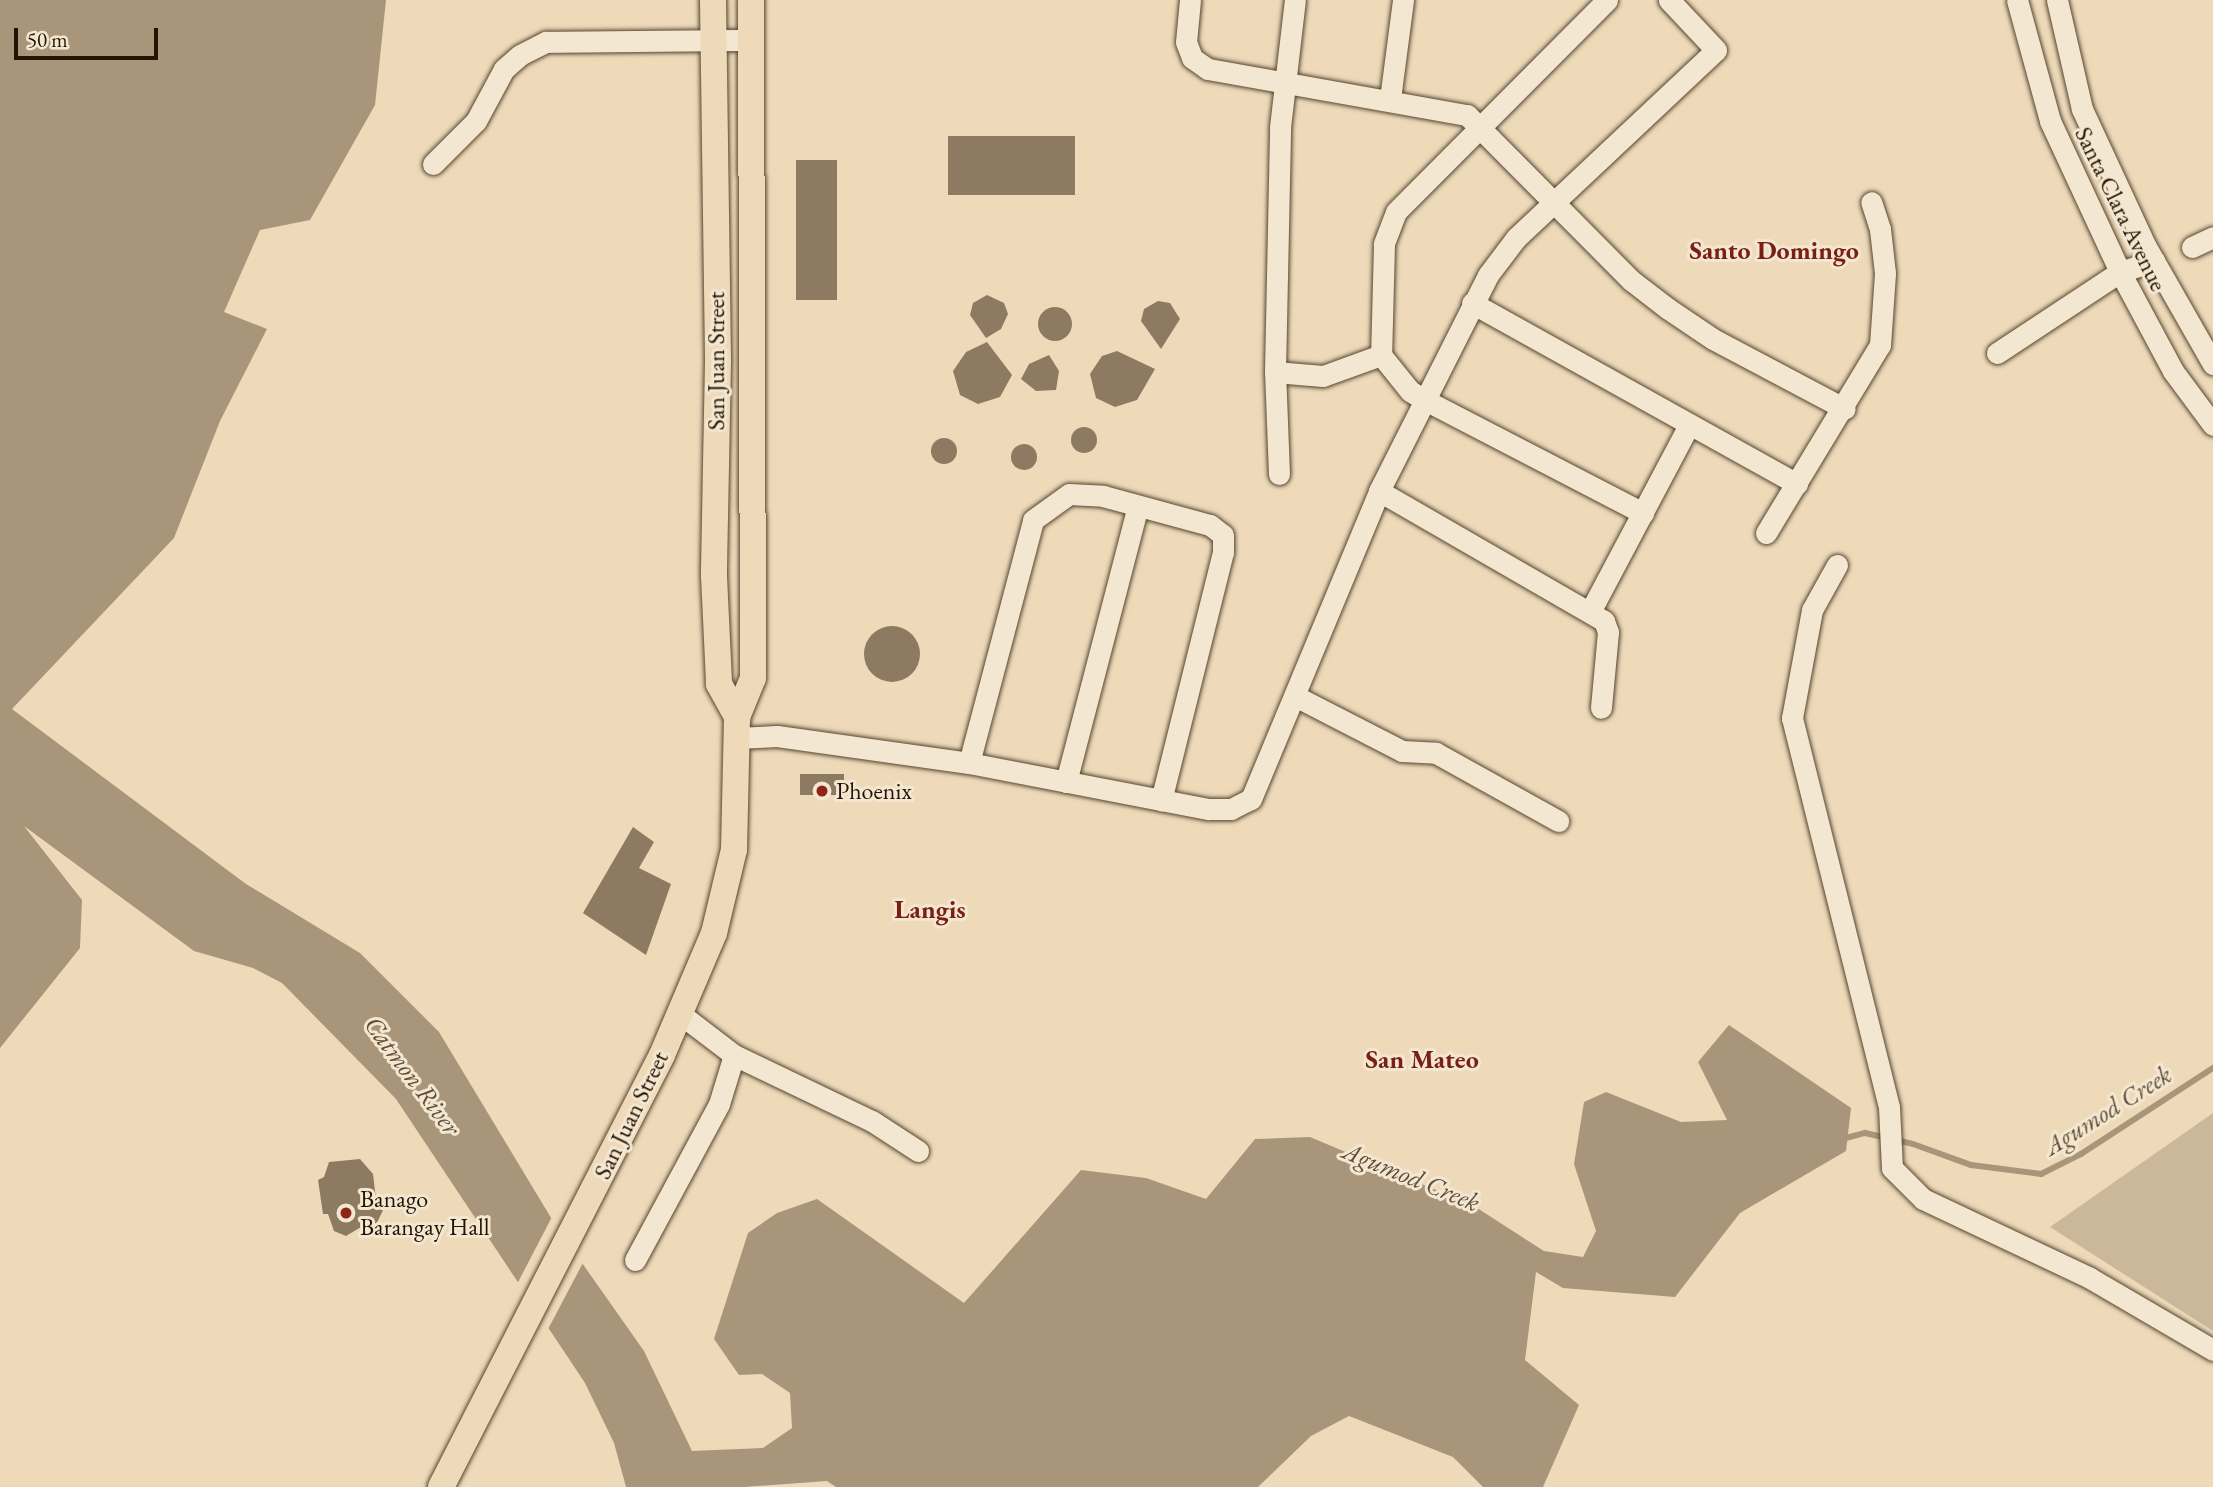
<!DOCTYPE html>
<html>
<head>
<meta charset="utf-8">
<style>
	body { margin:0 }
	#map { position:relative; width:2213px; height:1487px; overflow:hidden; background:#eedab9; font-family:"EB Garamond",serif }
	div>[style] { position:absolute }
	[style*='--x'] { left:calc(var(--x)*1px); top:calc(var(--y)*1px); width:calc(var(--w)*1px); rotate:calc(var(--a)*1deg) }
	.green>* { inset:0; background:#cbb89a }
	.water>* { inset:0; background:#a9967a }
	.pier>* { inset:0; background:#eedab9 }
	.stream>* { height:6px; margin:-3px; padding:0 3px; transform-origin:3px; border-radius:3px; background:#a9967a }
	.building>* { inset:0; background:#8d7a61; transform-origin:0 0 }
	.round { border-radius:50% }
	.roads { filter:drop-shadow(0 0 2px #56452f) drop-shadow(0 0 2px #56452f) }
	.minor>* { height:21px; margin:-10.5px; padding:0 10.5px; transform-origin:10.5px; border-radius:10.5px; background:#f4e7d2 }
	.major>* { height:26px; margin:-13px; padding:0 13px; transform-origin:13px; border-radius:13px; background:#eedab9 }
	.dots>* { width:19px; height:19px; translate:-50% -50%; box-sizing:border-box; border:4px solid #f4e7d2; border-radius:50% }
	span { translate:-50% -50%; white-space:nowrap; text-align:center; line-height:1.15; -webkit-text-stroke:6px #f4e7d2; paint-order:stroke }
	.street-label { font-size:24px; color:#231301 }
	.poi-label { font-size:24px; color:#231301 }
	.left { translate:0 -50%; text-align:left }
	.neighbourhood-label { font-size:26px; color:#7a1f14; font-weight:700 }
	.water-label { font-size:26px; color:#5f4e37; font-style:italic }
	.scale { position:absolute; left:14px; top:28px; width:144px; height:32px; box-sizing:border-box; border:4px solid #231301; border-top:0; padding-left:9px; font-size:21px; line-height:24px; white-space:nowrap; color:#231301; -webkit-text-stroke:5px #f4e7d2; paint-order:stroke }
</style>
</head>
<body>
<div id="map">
	<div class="green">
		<div style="clip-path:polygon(2213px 1113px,2213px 1331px,2050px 1227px)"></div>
	</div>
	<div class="water">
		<div style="clip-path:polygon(0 0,386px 0,375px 105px,310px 220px,260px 230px,224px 312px,267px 329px,220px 421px,174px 538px,12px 709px,246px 884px,360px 953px,439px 1032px,556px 1226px,644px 1351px,692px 1451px,763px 1448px,792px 1428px,790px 1393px,762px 1374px,739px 1375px,714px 1339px,748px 1233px,777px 1213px,817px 1199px,964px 1303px,1081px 1170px,1146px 1178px,1206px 1199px,1255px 1139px,1310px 1137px,1474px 1206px,1544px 1251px,1583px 1257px,1596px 1231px,1574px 1164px,1584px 1102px,1606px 1092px,1681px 1122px,1727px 1120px,1698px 1062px,1729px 1025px,1851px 1108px,1846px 1151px,1740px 1213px,1675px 1297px,1563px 1288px,1536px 1272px,1525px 1360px,1579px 1405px,1543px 1487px,1483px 1487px,1453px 1457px,1349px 1416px,1311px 1436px,1258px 1487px,836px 1487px,827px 1481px,744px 1487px,626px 1487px,614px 1443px,585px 1383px,396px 1099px,282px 983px,253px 968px,194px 951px,24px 826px,82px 900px,80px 948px,0 1048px)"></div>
	</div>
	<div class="pier">
		<div style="clip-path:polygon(553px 1215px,586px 1257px,546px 1333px,515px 1288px)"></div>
	</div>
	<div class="stream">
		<div style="--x:1842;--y:1139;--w:24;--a:-15"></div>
		<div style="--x:1865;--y:1133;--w:49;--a:12.9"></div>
		<div style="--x:1913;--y:1144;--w:62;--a:19.9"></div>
		<div style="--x:1971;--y:1165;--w:71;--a:7.3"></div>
		<div style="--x:2041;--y:1174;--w:45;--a:-26.6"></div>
		<div style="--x:2081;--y:1154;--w:158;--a:-33.1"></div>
	</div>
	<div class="building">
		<div style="left:948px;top:136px;width:127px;height:59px"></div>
		<div style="left:796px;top:160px;width:41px;height:140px"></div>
		<div style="clip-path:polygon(987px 295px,1004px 303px,1008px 314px,1001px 329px,986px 338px,970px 315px,973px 303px)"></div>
		<div style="clip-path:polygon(1158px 301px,1170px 303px,1180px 319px,1161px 349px,1141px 321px,1144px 309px)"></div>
		<div class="round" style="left:1038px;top:307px;width:34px;height:34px"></div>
		<div style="clip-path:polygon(987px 342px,1012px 375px,1000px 397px,978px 404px,960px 395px,953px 371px,966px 352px)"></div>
		<div style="clip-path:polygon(1117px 351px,1155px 369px,1137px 400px,1115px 407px,1096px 398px,1090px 374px,1102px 356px)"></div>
		<div style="clip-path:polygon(1049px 355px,1059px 371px,1056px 390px,1036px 391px,1021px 379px,1029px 364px)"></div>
		<div class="round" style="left:1071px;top:427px;width:26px;height:26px"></div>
		<div class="round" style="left:931px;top:438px;width:26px;height:26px"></div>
		<div class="round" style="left:1011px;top:444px;width:26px;height:26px"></div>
		<div class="round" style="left:864px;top:626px;width:56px;height:56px"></div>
		<div style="left:800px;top:774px;width:44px;height:21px"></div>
		<div style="clip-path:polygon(633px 827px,654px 842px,639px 868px,671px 884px,646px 955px,583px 913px)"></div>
		<div style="clip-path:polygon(360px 1159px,373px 1174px,377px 1208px,383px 1210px,374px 1229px,366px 1224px,346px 1236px,334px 1231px,328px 1214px,323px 1214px,318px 1180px,324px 1177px,329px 1162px)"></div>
	</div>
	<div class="roads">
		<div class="minor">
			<div style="--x:1190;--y:0;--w:42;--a:95.4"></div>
			<div style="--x:1186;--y:42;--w:17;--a:69"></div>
			<div style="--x:1192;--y:58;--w:19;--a:35"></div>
			<div style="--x:1208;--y:69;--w:263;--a:10.1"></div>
			<div style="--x:1467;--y:115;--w:234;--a:45.2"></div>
			<div style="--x:1632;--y:281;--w:44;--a:37.6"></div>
			<div style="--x:1667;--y:308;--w:55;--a:34"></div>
			<div style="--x:1713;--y:339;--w:149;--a:27.9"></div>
			<div style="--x:1607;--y:0;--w:299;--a:134.9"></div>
			<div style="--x:1396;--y:212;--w:34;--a:111"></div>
			<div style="--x:1384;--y:244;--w:111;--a:91.5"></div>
			<div style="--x:1381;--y:355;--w:46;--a:51.1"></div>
			<div style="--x:1410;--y:391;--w:15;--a:32"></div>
			<div style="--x:1423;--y:399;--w:248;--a:27.4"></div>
			<div style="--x:2017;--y:0;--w:125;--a:74.7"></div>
			<div style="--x:2050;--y:121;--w:166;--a:65.1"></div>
			<div style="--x:2120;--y:272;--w:112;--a:61.8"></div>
			<div style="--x:2173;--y:371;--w:67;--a:53.5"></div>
			<div style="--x:2057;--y:0;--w:112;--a:77.1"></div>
			<div style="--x:2082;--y:109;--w:150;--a:65.1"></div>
			<div style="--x:2145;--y:245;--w:137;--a:60.3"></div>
			<div style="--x:1390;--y:99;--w:100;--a:-82.5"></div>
			<div style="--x:433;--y:164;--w:61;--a:-45"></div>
			<div style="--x:476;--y:121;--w:59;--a:-61.7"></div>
			<div style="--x:504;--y:69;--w:21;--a:-41"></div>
			<div style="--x:520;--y:55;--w:29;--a:-27"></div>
			<div style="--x:546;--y:42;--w:206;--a:-0.6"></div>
			<div style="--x:2192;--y:247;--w:23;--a:-25"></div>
			<div style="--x:1472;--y:303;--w:372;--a:29.1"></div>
			<div style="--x:1997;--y:353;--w:147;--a:-33.4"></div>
			<div style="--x:2120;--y:272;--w:36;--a:-18"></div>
			<div style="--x:1275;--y:372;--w:48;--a:4.8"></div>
			<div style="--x:1323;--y:376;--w:62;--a:-19.9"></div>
			<div style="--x:1279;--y:474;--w:102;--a:-92.2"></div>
			<div style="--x:1275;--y:372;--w:245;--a:-88.8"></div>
			<div style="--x:1280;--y:127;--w:128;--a:-83.3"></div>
			<div style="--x:1379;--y:491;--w:260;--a:30"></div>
			<div style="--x:1604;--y:621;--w:12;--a:70"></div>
			<div style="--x:1608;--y:632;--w:76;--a:95.3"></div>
			<div style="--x:1766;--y:533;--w:220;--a:-58.8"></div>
			<div style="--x:1880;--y:345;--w:72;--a:-86"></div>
			<div style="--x:1885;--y:273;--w:44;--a:-96.5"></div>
			<div style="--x:1880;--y:229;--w:28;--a:-108"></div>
			<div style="--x:1837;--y:565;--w:51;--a:119.1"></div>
			<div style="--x:1812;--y:610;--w:110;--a:100.5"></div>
			<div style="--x:1792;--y:718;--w:401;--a:76"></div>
			<div style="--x:1889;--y:1107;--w:61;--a:87.2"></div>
			<div style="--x:1892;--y:1168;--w:44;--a:45"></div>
			<div style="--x:1923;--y:1199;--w:185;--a:25.3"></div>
			<div style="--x:2090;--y:1278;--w:143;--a:30.3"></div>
			<div style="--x:1591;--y:610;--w:207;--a:-62.1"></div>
			<div style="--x:1295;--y:696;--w:120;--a:27.2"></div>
			<div style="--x:1402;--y:751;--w:34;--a:3"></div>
			<div style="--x:1436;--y:753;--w:140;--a:29.1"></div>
			<div style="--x:738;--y:738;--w:39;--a:-3"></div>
			<div style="--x:777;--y:736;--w:194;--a:8"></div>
			<div style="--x:969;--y:763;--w:244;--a:10.9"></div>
			<div style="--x:1209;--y:809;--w:22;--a:0"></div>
			<div style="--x:1231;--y:809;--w:22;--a:-27"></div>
			<div style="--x:1251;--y:799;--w:334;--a:-67.4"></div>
			<div style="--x:1379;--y:491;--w:242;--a:-63.2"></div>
			<div style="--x:1488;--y:275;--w:46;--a:-52.9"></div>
			<div style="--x:1516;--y:238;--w:274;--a:-43.2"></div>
			<div style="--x:1716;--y:50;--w:69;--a:-133.2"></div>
			<div style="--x:969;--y:763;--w:251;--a:-75.2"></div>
			<div style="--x:1033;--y:520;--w:44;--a:-35.8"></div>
			<div style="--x:1069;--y:494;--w:34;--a:3"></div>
			<div style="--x:1103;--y:496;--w:111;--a:15.2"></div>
			<div style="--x:1210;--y:525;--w:16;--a:38"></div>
			<div style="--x:1223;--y:535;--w:17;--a:90"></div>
			<div style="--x:1223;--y:552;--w:256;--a:104"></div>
			<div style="--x:1066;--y:782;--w:285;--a:-75.4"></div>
			<div style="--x:734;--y:1055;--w:153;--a:25.6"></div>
			<div style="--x:872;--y:1121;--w:55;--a:33.1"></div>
			<div style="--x:635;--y:1260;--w:177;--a:-61.7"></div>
			<div style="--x:719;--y:1104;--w:51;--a:-73"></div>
			<div style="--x:734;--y:1055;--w:69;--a:-142.6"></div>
		</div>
		<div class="major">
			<div style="--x:713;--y:0;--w:361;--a:89.2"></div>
			<div style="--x:718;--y:361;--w:215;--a:91.1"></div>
			<div style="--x:714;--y:576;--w:108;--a:87.3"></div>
			<div style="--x:719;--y:684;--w:38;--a:61"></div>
			<div style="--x:441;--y:1487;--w:485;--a:-62.9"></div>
			<div style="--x:662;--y:1055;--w:133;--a:-66.9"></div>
			<div style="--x:714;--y:933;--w:85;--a:-76.5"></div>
			<div style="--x:734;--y:850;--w:133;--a:-88.7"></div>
			<div style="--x:737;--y:717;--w:42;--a:-67.7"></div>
			<div style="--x:753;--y:678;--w:678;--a:-90.17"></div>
		</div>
	</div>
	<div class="dots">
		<div style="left:822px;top:791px;background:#8f2418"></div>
		<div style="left:346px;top:1213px;background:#8f2418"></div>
	</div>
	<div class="street-label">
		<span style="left:2121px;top:209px;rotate:64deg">Santa Clara Avenue</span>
		<span style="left:716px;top:361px;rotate:-90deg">San Juan Street</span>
		<span style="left:631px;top:1115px;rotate:-64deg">San Juan Street</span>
	</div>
	<div class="poi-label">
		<span class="left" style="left:836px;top:791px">Phoenix</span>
		<span class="left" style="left:360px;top:1213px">Banago<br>Barangay Hall</span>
	</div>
	<div class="neighbourhood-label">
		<span style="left:1774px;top:251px">Santo Domingo</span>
		<span style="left:930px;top:910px">Langis</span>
		<span style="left:1422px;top:1060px">San Mateo</span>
	</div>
	<div class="water-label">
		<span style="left:412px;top:1076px;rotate:53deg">Catmon River</span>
		<span style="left:2108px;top:1111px;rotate:-32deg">Agumod Creek</span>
		<span style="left:1411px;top:1177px;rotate:22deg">Agumod Creek</span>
	</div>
	<div class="scale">50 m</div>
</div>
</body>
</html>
